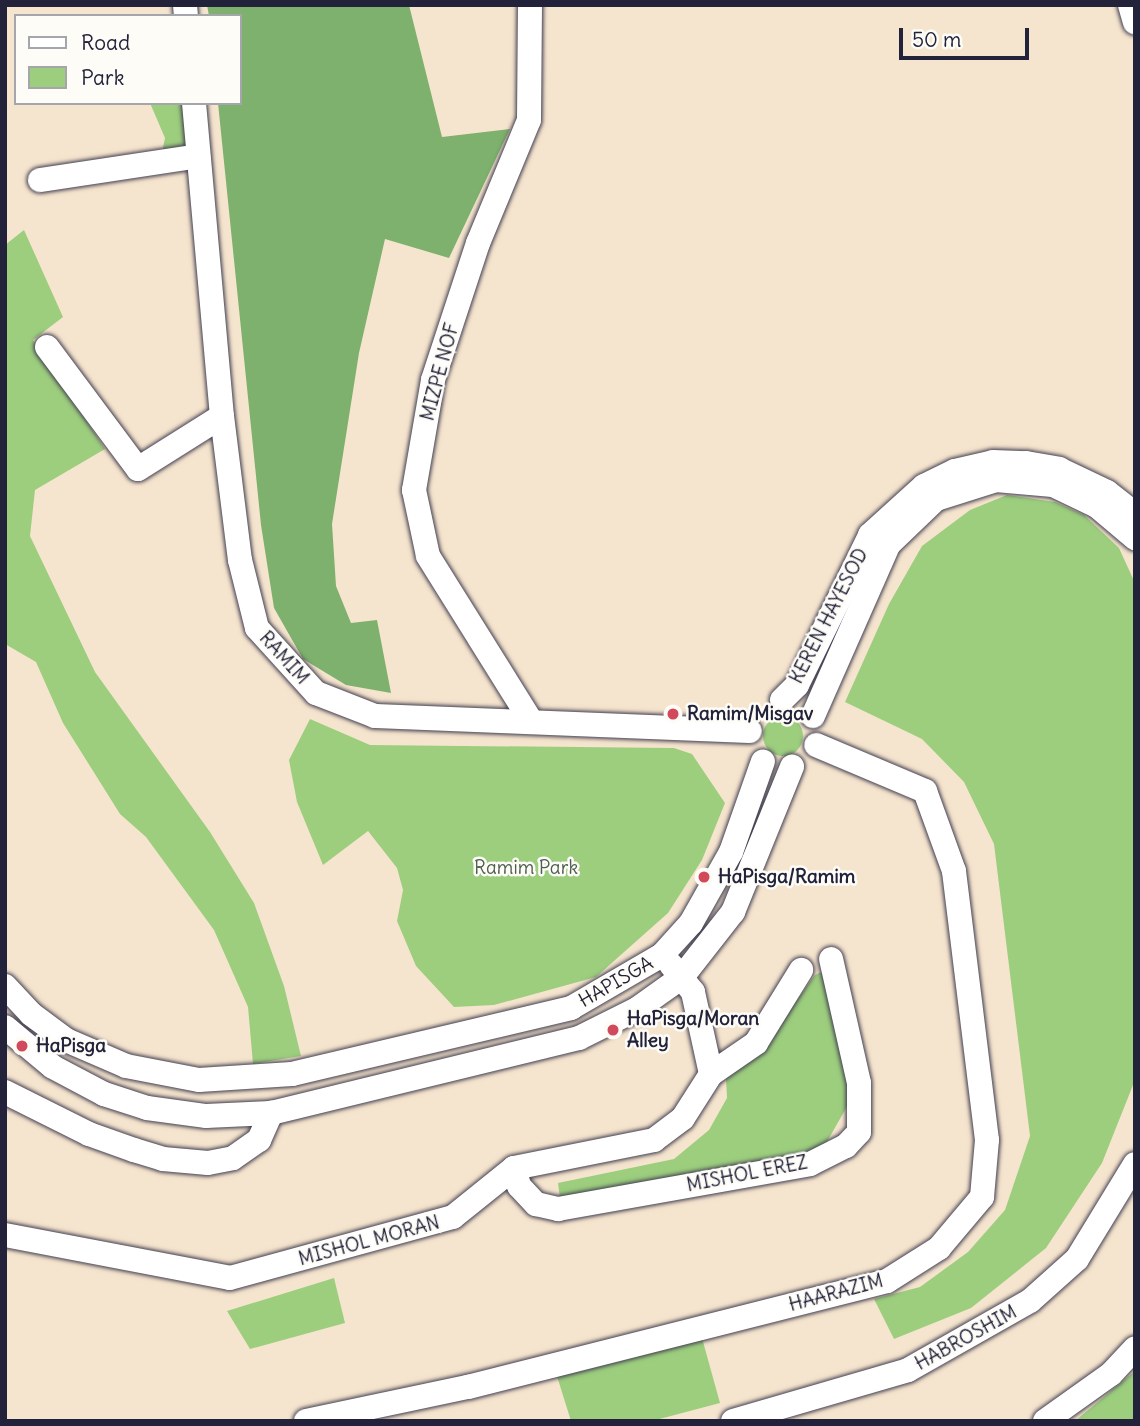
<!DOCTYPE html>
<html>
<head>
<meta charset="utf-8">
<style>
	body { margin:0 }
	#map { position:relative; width:1140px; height:1426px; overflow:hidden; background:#f6e5ce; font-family:Delius,sans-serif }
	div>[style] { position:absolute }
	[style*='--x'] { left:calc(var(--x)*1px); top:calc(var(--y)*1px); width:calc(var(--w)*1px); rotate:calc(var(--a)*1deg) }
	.green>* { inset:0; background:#9dce7e }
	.round { border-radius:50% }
	.forest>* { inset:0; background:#7eb16d }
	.roads { filter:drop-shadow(0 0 2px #423f51) drop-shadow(0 0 2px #423f51) }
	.minor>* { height:24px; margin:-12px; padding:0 12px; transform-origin:12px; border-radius:12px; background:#fff }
	.dots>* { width:19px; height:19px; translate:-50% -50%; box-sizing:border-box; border:4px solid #fdfcf7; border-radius:50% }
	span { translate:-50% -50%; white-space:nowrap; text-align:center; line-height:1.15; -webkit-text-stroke:5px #fdfcf7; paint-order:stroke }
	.street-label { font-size:19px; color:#22223b }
	.poi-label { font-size:19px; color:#22223b; font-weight:700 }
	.left { translate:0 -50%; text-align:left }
	.park-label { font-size:19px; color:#4d5e52 }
	.frame { position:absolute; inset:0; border:7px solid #22223b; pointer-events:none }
	.legend { position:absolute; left:14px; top:14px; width:228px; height:91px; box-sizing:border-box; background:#fdfcf7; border:2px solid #a5a5ac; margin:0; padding:9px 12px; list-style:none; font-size:21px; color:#22223b }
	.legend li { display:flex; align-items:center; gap:14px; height:35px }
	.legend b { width:35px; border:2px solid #a5a5ac }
	.scale { position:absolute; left:899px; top:28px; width:130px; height:32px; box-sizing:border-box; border:4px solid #22223b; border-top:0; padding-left:9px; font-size:21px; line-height:24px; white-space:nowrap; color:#22223b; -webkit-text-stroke:5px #fdfcf7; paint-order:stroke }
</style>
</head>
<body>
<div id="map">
	<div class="green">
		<div style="clip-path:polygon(150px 103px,186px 103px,187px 145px,161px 157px,165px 138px)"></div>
		<div style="clip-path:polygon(24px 230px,63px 317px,33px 340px,105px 449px,35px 490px,30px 536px,95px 672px,210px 832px,254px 903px,284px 986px,301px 1056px,253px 1064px,248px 1007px,214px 930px,146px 837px,120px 814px,63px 723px,36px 662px,5px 644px,5px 245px)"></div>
		<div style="clip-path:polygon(1007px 495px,1055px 502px,1084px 515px,1119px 548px,1135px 583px,1135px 1080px,1102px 1163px,1046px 1248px,971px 1308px,894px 1339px,874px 1299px,920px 1287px,968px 1252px,1005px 1210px,1030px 1136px,994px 844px,964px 782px,922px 739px,845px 702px,889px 604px,922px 546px,970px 510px)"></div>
		<div class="round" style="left:763px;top:716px;width:40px;height:40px"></div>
		<div style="clip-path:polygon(310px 719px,370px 745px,674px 748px,692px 754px,725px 803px,702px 860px,668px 913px,596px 977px,494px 1005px,454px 1007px,416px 966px,397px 921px,403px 890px,397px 868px,368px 831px,323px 865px,297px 802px,289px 760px)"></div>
		<div style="clip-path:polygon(828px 969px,853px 1096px,820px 1154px,561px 1206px,558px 1183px,674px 1159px,709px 1130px,727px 1098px,725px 1059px,764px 1046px,815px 975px)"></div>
		<div style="clip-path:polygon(334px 1278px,345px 1323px,250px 1349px,227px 1311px)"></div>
		<div style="clip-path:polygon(702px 1338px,720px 1403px,652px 1421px,571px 1421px,556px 1373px)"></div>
		<div style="clip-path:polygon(1135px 1371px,1135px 1421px,1075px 1421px)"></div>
	</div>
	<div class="forest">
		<div style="clip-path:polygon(207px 5px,409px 5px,442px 137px,510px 129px,449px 258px,385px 239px,359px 353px,332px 524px,336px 586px,351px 623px,377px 620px,391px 693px,346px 685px,303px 659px,274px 608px,261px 525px,218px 103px,240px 103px,240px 16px,209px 16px)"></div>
	</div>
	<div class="roads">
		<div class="minor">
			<div style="--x:185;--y:5;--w:11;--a:85"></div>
			<div style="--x:530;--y:5;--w:115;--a:90.5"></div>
			<div style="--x:529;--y:120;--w:133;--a:112.5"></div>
			<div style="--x:478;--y:243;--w:144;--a:108.2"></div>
			<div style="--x:433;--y:380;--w:112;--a:99.8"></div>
			<div style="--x:414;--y:490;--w:67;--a:78"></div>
			<div style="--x:428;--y:556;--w:195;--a:58"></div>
			<div style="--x:1130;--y:5;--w:18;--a:74"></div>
			<div style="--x:194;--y:103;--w:314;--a:84.9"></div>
			<div style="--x:222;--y:416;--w:145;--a:82.9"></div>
			<div style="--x:240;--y:560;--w:70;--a:76"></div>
			<div style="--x:257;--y:628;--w:88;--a:47.8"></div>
			<div style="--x:316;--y:693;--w:63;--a:21.3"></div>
			<div style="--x:375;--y:716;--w:375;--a:2.3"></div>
			<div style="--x:40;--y:180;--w:160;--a:-8.6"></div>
			<div style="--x:47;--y:347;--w:152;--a:53.3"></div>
			<div style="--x:138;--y:469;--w:99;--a:-32.2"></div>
			<div style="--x:782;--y:700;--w:21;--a:-45"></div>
			<div style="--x:797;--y:685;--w:167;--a:-64"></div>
			<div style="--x:870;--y:535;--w:73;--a:-42.2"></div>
			<div style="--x:924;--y:486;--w:34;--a:-26"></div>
			<div style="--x:955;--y:471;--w:39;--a:-13"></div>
			<div style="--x:993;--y:462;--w:33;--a:2"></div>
			<div style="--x:1026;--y:463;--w:34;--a:10"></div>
			<div style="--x:1059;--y:469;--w:53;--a:25.6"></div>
			<div style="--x:1107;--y:492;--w:36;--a:38"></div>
			<div style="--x:813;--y:716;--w:188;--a:-66.2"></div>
			<div style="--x:889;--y:544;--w:65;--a:-43.8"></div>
			<div style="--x:936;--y:499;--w:63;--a:-17.6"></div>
			<div style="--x:996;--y:480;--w:57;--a:5"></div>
			<div style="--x:1053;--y:485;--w:49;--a:25.5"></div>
			<div style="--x:1097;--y:506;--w:50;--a:40.1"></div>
			<div style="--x:5;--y:986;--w:38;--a:47"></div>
			<div style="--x:31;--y:1014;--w:44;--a:36.6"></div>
			<div style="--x:66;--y:1040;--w:65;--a:23.4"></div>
			<div style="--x:126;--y:1066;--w:74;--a:10.9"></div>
			<div style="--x:199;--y:1080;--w:93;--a:-3.7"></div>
			<div style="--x:292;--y:1074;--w:287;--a:-13.3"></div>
			<div style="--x:571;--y:1008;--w:105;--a:-30.2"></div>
			<div style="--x:662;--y:955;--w:43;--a:-47.8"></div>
			<div style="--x:691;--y:923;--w:81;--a:-60.6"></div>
			<div style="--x:731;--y:852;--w:96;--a:-70.6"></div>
			<div style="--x:5;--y:1027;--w:62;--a:39.8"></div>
			<div style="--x:53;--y:1067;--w:58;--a:27.9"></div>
			<div style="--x:104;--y:1094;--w:45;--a:18"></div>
			<div style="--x:147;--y:1108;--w:60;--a:7.7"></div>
			<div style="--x:206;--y:1116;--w:65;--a:-2.6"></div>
			<div style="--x:271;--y:1113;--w:317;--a:-13.7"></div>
			<div style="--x:579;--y:1038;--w:65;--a:-26.6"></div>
			<div style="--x:637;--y:1009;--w:55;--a:-35.4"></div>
			<div style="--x:682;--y:977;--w:83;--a:-51.9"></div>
			<div style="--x:733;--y:912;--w:157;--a:-67.9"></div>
			<div style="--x:711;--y:1074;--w:55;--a:-34.6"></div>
			<div style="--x:756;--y:1043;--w:86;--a:-58.3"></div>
			<div style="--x:5;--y:1092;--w:94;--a:26.6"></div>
			<div style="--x:89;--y:1134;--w:48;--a:19.6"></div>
			<div style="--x:134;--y:1150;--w:30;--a:17"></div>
			<div style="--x:163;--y:1159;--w:45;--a:5.1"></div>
			<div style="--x:208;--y:1163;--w:25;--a:-11"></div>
			<div style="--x:233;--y:1158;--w:32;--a:-35"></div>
			<div style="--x:259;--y:1140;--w:30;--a:-66"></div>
			<div style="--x:514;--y:1168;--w:19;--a:74"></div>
			<div style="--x:519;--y:1186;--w:25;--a:47"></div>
			<div style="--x:536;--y:1204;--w:23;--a:13"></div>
			<div style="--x:558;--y:1209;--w:256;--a:-10.1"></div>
			<div style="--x:810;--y:1164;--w:40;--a:-26.6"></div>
			<div style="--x:846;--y:1146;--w:19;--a:-47"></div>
			<div style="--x:859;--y:1132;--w:49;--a:-90"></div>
			<div style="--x:859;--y:1083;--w:127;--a:-102.7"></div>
			<div style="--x:5;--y:1235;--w:229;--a:10.8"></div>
			<div style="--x:230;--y:1278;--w:231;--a:-15.3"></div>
			<div style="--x:453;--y:1217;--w:78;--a:-38.8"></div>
			<div style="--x:514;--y:1168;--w:143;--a:-11.3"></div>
			<div style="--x:654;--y:1140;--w:36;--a:-37"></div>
			<div style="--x:683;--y:1118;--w:52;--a:-57.5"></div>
			<div style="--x:711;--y:1074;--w:84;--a:-102.4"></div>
			<div style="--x:693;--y:992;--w:35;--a:-129"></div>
			<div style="--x:306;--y:1421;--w:166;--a:-11.9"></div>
			<div style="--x:468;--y:1387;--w:432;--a:-14.2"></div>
			<div style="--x:887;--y:1281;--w:62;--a:-32.4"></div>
			<div style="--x:939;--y:1248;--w:67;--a:-49.9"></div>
			<div style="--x:982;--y:1197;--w:57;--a:-85"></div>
			<div style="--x:987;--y:1140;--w:271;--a:-97"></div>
			<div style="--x:954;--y:871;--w:85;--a:-109.9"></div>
			<div style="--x:925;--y:791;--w:118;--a:-157.1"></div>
			<div style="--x:733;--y:1421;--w:182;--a:-16.2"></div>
			<div style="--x:908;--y:1370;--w:140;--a:-29.5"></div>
			<div style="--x:1030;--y:1301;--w:63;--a:-41.8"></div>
			<div style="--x:1077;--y:1259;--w:111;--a:-58.6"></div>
			<div style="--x:1045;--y:1421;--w:81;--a:-35.5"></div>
			<div style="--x:1111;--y:1374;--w:35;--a:-47"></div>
		</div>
	</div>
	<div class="dots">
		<div style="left:673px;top:714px;background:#d1495b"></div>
		<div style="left:704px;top:877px;background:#d1495b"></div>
		<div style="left:613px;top:1030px;background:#d1495b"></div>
		<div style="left:22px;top:1046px;background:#d1495b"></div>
	</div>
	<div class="street-label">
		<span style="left:440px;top:372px;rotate:-75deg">MIZPE NOF</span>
		<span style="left:829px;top:616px;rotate:-63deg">KEREN HAYESOD</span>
		<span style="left:284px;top:658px;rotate:48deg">RAMIM</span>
		<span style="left:616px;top:982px;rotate:-30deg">HAPISGA</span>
		<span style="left:747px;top:1174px;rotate:-11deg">MISHOL EREZ</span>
		<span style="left:369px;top:1241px;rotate:-15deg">MISHOL MORAN</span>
		<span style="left:836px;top:1293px;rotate:-15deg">HAARAZIM</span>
		<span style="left:966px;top:1338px;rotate:-29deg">HABROSHIM</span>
	</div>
	<div class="poi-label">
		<span class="left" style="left:687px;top:714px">Ramim/Misgav</span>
		<span class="left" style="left:718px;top:877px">HaPisga/Ramim</span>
		<span class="left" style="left:627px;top:1030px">HaPisga/Moran<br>Alley</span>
		<span class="left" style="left:36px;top:1046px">HaPisga</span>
	</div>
	<div class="park-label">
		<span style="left:526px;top:868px">Ramim Park</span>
	</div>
	<div class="frame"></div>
	<ul class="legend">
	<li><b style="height:9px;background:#fff"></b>Road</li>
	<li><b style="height:19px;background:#9dce7e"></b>Park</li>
	</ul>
	<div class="scale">50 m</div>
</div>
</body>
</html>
